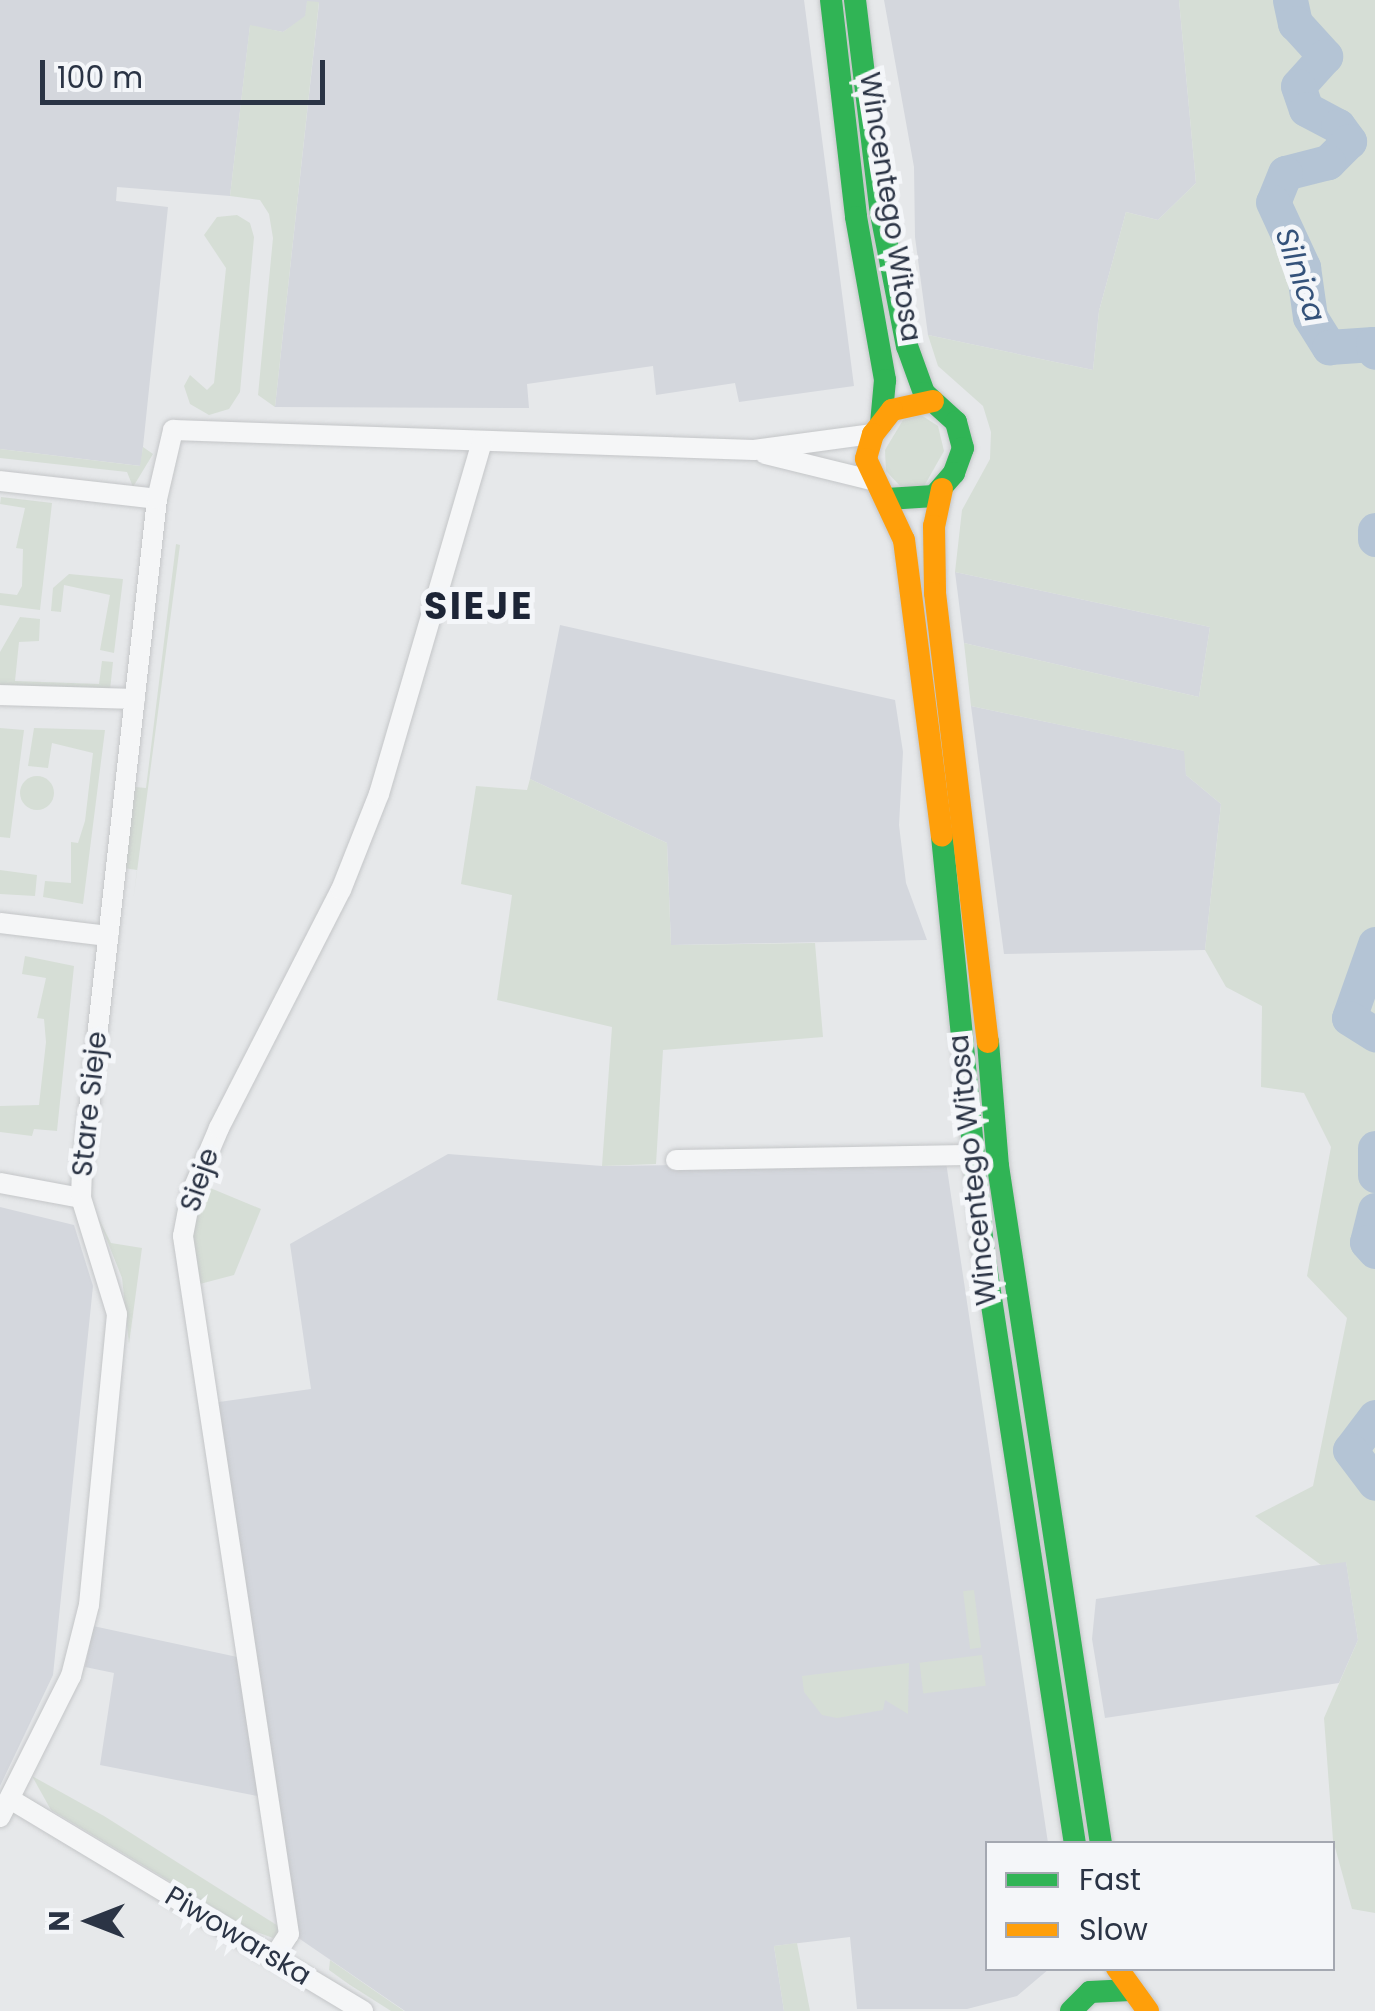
<!DOCTYPE html>
<html>
<head>
<meta charset="utf-8">
<style>
	body { margin:0 }
	#map { position:relative; width:1375px; height:2011px; overflow:hidden; background:#e6e8ea; font-family:Poppins,sans-serif }
	div>[style] { position:absolute }
	[style*='--x'] { left:calc(var(--x)*1px); top:calc(var(--y)*1px); width:calc(var(--w)*1px); rotate:calc(var(--a)*1deg) }
	.built>* { inset:0; background:#d4d7dd }
	.green>* { inset:0; background:#d6ded6; transform-origin:0 0 }
	.round { border-radius:50% }
	.river>* { height:35px; margin:-17.5px; padding:0 17.5px; transform-origin:17.5px; border-radius:17.5px; background:#b4c4d5 }
	.roads { filter:drop-shadow(0 0 2px #c4c6c8) drop-shadow(0 0 2px #c4c6c8) }
	.street>* { height:20px; margin:-10px; padding:0 10px; transform-origin:10px; border-radius:10px; background:#f5f6f7 }
	.fast>* { height:22px; margin:-11px; padding:0 11px; transform-origin:11px; border-radius:11px; background:#30b455 }
	.slow>* { height:22px; margin:-11px; padding:0 11px; transform-origin:11px; border-radius:11px; background:#ff9f0a }
	span { translate:-50% -50%; white-space:nowrap; text-align:center; line-height:1.15; -webkit-text-stroke:10px #f4f6f9; paint-order:stroke }
	.street-label { font-size:28px; color:#2b3445 }
	.water-label { font-size:30px; color:#34527a; font-style:italic }
	.district-label { font-size:38px; color:#1d2536; font-weight:700; letter-spacing:2.5px }
	.legend { position:absolute; left:985px; top:1841px; width:350px; height:130px; box-sizing:border-box; background:#f4f6f9; border:2px solid #a4a8b1; margin:0; padding:12px 18px; list-style:none; font-size:30px; color:#2b3445 }
	.legend li { display:flex; align-items:center; gap:20px; height:50px }
	.legend b { width:50px; border:2px solid #a4a8b1 }
	.north { position:absolute; left:40px; top:1871px; width:100px; height:100px; -webkit-text-stroke:8px #f4f6f9; paint-order:stroke; rotate:270deg; font-size:28px; font-weight:700; line-height:40px; text-align:center; color:#2b3445 }
	.north::after { content:''; display:block; margin:auto; width:35px; height:45px; background:#2b3445; clip-path:polygon(50% 0,100% 100%,50% 72%,0 100%) }
	.scale { position:absolute; left:40px; top:60px; width:285px; height:45px; box-sizing:border-box; border:5px solid #2b3445; border-top:0; padding-left:12px; font-size:30px; line-height:35px; white-space:nowrap; color:#2b3445; -webkit-text-stroke:8px #f4f6f9; paint-order:stroke }
</style>
</head>
<body>
<div id="map">
	<div class="built">
		<div style="clip-path:polygon(0 0,804px 0,854px 386px,739px 402px,735px 383px,656px 395px,653px 366px,527px 384px,529px 408px,275px 407px,319px 3px,307px 2px,306px 17px,283px 32px,250px 26px,230px 196px,117px 187px,116px 201px,168px 207px,141px 466px,0 449px)"></div>
		<div style="clip-path:polygon(884px 0,1179px 0,1196px 183px,1158px 220px,1126px 212px,1099px 311px,1093px 370px,928px 335px,915px 237px,914px 167px)"></div>
		<div style="clip-path:polygon(955px 572px,1210px 627px,1199px 697px,964px 643px)"></div>
		<div style="clip-path:polygon(560px 625px,895px 700px,903px 752px,899px 825px,906px 883px,927px 940px,671px 945px,667px 843px,530px 779px)"></div>
		<div style="clip-path:polygon(971px 706px,1185px 751px,1186px 775px,1221px 804px,1205px 950px,1004px 954px)"></div>
		<div style="clip-path:polygon(448px 1154px,602px 1166px,946px 1162px,1048px 1843px,988px 1844px,988px 1968px,1049px 1969px,1017px 1996px,967px 2009px,857px 2009px,850px 1937px,774px 1946px,784px 2011px,405px 2011px,294px 1935px,263px 1797px,100px 1765px,114px 1673px,85px 1667px,93px 1626px,242px 1658px,205px 1404px,311px 1389px,290px 1244px)"></div>
		<div style="clip-path:polygon(0 1207px,74px 1225px,93px 1286px,53px 1675px,0 1786px)"></div>
		<div style="clip-path:polygon(1346px 1561px,1358px 1640px,1339px 1683px,1105px 1718px,1092px 1639px,1096px 1599px)"></div>
	</div>
	<div class="green">
		<div style="clip-path:polygon(1179px 0,1375px 0,1375px 1913px,1352px 1909px,1333px 1840px,1324px 1718px,1358px 1640px,1346px 1562px,1321px 1565px,1255px 1516px,1313px 1486px,1347px 1318px,1307px 1276px,1331px 1147px,1304px 1093px,1261px 1087px,1262px 1006px,1226px 987px,1205px 950px,1221px 804px,1186px 775px,1184px 751px,971px 706px,964px 643px,1199px 697px,1210px 627px,955px 572px,962px 510px,990px 459px,991px 432px,983px 406px,938px 366px,928px 335px,1093px 370px,1099px 311px,1126px 212px,1158px 220px,1196px 183px)"></div>
		<div style="clip-path:polygon(307px 1px,319px 2px,275px 407px,258px 395px,273px 238px,269px 214px,260px 200px,230px 196px,250px 25px,283px 32px,305px 16px)"></div>
		<div style="clip-path:polygon(237px 215px,250px 223px,254px 237px,240px 392px,229px 409px,209px 415px,190px 404px,184px 386px,190px 375px,207px 390px,214px 383px,226px 268px,204px 235px,217px 217px)"></div>
		<div style="clip-path:polygon(921px 415px,938px 426px,944px 451px,923px 488px,901px 487px,886px 471px,885px 450px,903px 420px)"></div>
		<div style="clip-path:polygon(143px 447px,153px 454px,133px 487px,127px 472px,0 458px,0 449px,140px 466px)"></div>
		<div style="clip-path:polygon(1px 497px,52px 503px,40px 610px,0 605px,0 593px,17px 595px,22px 586px,23px 549px,16px 548px,25px 508px,0 504px)"></div>
		<div style="clip-path:polygon(176px 544px,180px 545px,133px 902px,137px 870px,124px 868px,135px 787px,146px 788px)"></div>
		<div style="clip-path:polygon(69px 574px,123px 579px,114px 653px,100px 650px,110px 595px,64px 585px,61px 612px,51px 611px,53px 588px)"></div>
		<div style="clip-path:polygon(20px 617px,40px 619px,39px 641px,19px 642px,15px 681px,99px 684px,102px 661px,113px 662px,110px 690px,0 690px,0 652px)"></div>
		<div style="clip-path:polygon(0 728px,24px 730px,10px 838px,0 837px)"></div>
		<div style="clip-path:polygon(34px 728px,105px 730px,83px 904px,43px 897px,45px 881px,71px 883px,71px 842px,78px 843px,85px 821px,93px 753px,52px 743px,48px 768px,28px 766px)"></div>
		<div class="round" style="left:20px;top:776px;width:34px;height:34px"></div>
		<div style="clip-path:polygon(530px 779px,667px 843px,671px 945px,815px 943px,823px 1037px,663px 1050px,656px 1164px,602px 1166px,612px 1027px,497px 1000px,512px 895px,461px 884px,476px 786px,527px 790px)"></div>
		<div style="clip-path:polygon(0 870px,37px 875px,35px 896px,0 894px)"></div>
		<div style="clip-path:polygon(25px 956px,74px 966px,57px 1131px,34px 1129px,32px 1136px,0 1132px,0 1106px,39px 1105px,46px 1042px,44px 1019px,37px 1018px,46px 978px,22px 974px)"></div>
		<div style="clip-path:polygon(203px 1185px,261px 1209px,234px 1275px,196px 1285px,190px 1237px)"></div>
		<div style="clip-path:polygon(97px 1215px,111px 1243px,142px 1248px,129px 1344px,122px 1278px)"></div>
		<div style="left:974px;top:1590px;width:58px;height:11px;rotate:83deg"></div>
		<div style="left:982px;top:1655px;width:31px;height:63px;rotate:83deg"></div>
		<div style="clip-path:polygon(909px 1663px,908px 1714px,885px 1700px,883px 1710px,837px 1718px,822px 1715px,804px 1692px,802px 1676px)"></div>
		<div style="clip-path:polygon(32px 1776px,104px 1816px,283px 1929px,273px 1938px,251px 1930px,51px 1810px)"></div>
		<div style="clip-path:polygon(797px 1943px,810px 2011px,784px 2011px,774px 1946px)"></div>
		<div style="clip-path:polygon(330px 1960px,404px 2011px,405px 2011px,391px 2011px,350px 1985px,329px 1970px)"></div>
	</div>
	<div class="river">
		<div style="--x:1290;--y:0;--w:24;--a:78"></div>
		<div style="--x:1295;--y:23;--w:45;--a:47.7"></div>
		<div style="--x:1325;--y:56;--w:40;--a:132"></div>
		<div style="--x:1298;--y:86;--w:24;--a:71"></div>
		<div style="--x:1306;--y:109;--w:36;--a:28"></div>
		<div style="--x:1338;--y:126;--w:19;--a:54"></div>
		<div style="--x:1349;--y:141;--w:30;--a:135"></div>
		<div style="--x:1328;--y:162;--w:44;--a:165.7"></div>
		<div style="--x:1285;--y:173;--w:31;--a:112"></div>
		<div style="--x:1273;--y:202;--w:72;--a:65.2"></div>
		<div style="--x:1303;--y:267;--w:50;--a:82"></div>
		<div style="--x:1310;--y:317;--w:36;--a:58"></div>
		<div style="--x:1329;--y:347;--w:44;--a:-3.9"></div>
		<div style="--x:1373;--y:344;--w:8;--a:76"></div>
		<div style="--x:1375;--y:530;--w:9;--a:90"></div>
		<div style="--x:1375;--y:944;--w:78;--a:109.4"></div>
		<div style="--x:1349;--y:1018;--w:31;--a:32"></div>
		<div style="--x:1375;--y:1148;--w:27;--a:90"></div>
		<div style="--x:1375;--y:1210;--w:33;--a:104"></div>
		<div style="--x:1367;--y:1242;--w:12;--a:48"></div>
		<div style="--x:1375;--y:1417;--w:41;--a:127.1"></div>
		<div style="--x:1350;--y:1450;--w:41;--a:52.9"></div>
	</div>
	<div class="roads">
		<div class="street">
			<div style="--x:765;--y:454;--w:109;--a:13.8"></div>
			<div style="--x:0;--y:481;--w:158;--a:6.5"></div>
			<div style="--x:0;--y:695;--w:135;--a:1.7"></div>
			<div style="--x:0;--y:923;--w:109;--a:6.9"></div>
			<div style="--x:676;--y:1160;--w:295;--a:-1"></div>
			<div style="--x:0;--y:1183;--w:82;--a:10.5"></div>
			<div style="--x:10;--y:1799;--w:412;--a:31"></div>
			<div style="--x:0;--y:1817;--w:158;--a:-63.3"></div>
			<div style="--x:71;--y:1676;--w:73;--a:-75.8"></div>
			<div style="--x:89;--y:1605;--w:292;--a:-84.5"></div>
			<div style="--x:117;--y:1314;--w:121;--a:-107.2"></div>
			<div style="--x:81;--y:1198;--w:26;--a:-88"></div>
			<div style="--x:82;--y:1172;--w:677;--a:-83.64"></div>
			<div style="--x:157;--y:499;--w:71;--a:-76.9"></div>
			<div style="--x:173;--y:430;--w:581;--a:1.97"></div>
			<div style="--x:754;--y:450;--w:120;--a:-7.7"></div>
			<div style="--x:274;--y:1957;--w:27;--a:-57"></div>
			<div style="--x:289;--y:1934;--w:706;--a:-98.64"></div>
			<div style="--x:183;--y:1236;--w:43;--a:-79.2"></div>
			<div style="--x:191;--y:1194;--w:72;--a:-67"></div>
			<div style="--x:219;--y:1128;--w:267;--a:-62.9"></div>
			<div style="--x:341;--y:890;--w:103;--a:-68.4"></div>
			<div style="--x:379;--y:794;--w:367;--a:-73.7"></div>
		</div>
		<div class="fast">
			<div style="--x:831;--y:0;--w:218;--a:83.4"></div>
			<div style="--x:856;--y:217;--w:166;--a:79.9"></div>
			<div style="--x:885;--y:380;--w:44;--a:95.2"></div>
			<div style="--x:855;--y:0;--w:216;--a:83.1"></div>
			<div style="--x:881;--y:214;--w:135;--a:78.9"></div>
			<div style="--x:907;--y:346;--w:50;--a:70.1"></div>
			<div style="--x:924;--y:393;--w:43;--a:42.2"></div>
			<div style="--x:956;--y:422;--w:27;--a:75"></div>
			<div style="--x:963;--y:448;--w:27;--a:110"></div>
			<div style="--x:954;--y:473;--w:30;--a:131"></div>
			<div style="--x:934;--y:496;--w:47;--a:176.3"></div>
			<div style="--x:942;--y:836;--w:406;--a:84.3"></div>
			<div style="--x:982;--y:1240;--w:611;--a:81.25"></div>
			<div style="--x:988;--y:1042;--w:124;--a:85.4"></div>
			<div style="--x:998;--y:1166;--w:686;--a:81.36"></div>
			<div style="--x:1071;--y:2011;--w:27;--a:-45"></div>
			<div style="--x:1090;--y:1992;--w:40;--a:-2.9"></div>
		</div>
		<div class="slow">
			<div style="--x:933;--y:401;--w:42;--a:167.6"></div>
			<div style="--x:892;--y:410;--w:31;--a:128"></div>
			<div style="--x:873;--y:434;--w:26;--a:106"></div>
			<div style="--x:866;--y:459;--w:89;--a:64.9"></div>
			<div style="--x:904;--y:540;--w:298;--a:82.7"></div>
			<div style="--x:942;--y:489;--w:38;--a:102"></div>
			<div style="--x:934;--y:526;--w:67;--a:89.1"></div>
			<div style="--x:935;--y:593;--w:452;--a:83.3"></div>
			<div style="--x:1117;--y:1968;--w:53;--a:54.2"></div>
		</div>
	</div>
	<div class="street-label">
		<span style="left:890px;top:207px;rotate:81deg">Wincentego Witosa</span>
		<span style="left:90px;top:1104px;rotate:-84deg">Stare Sieje</span>
		<span style="left:973px;top:1170px;rotate:-96deg">Wincentego Witosa</span>
		<span style="left:200px;top:1180px;rotate:-71deg">Sieje</span>
		<span style="left:238px;top:1936px;rotate:31deg">Piwowarska</span>
	</div>
	<div class="water-label">
		<span style="left:1300px;top:275px;rotate:71deg">Silnica</span>
	</div>
	<div class="district-label">
		<span style="left:479px;top:606px">SIEJE</span>
	</div>
	<ul class="legend">
	<li><b style="height:12px;background:#30b455"></b>Fast</li>
	<li><b style="height:12px;background:#ff9f0a"></b>Slow</li>
	</ul>
	<div class="north">N</div>
	<div class="scale">100 m</div>
</div>
</body>
</html>
